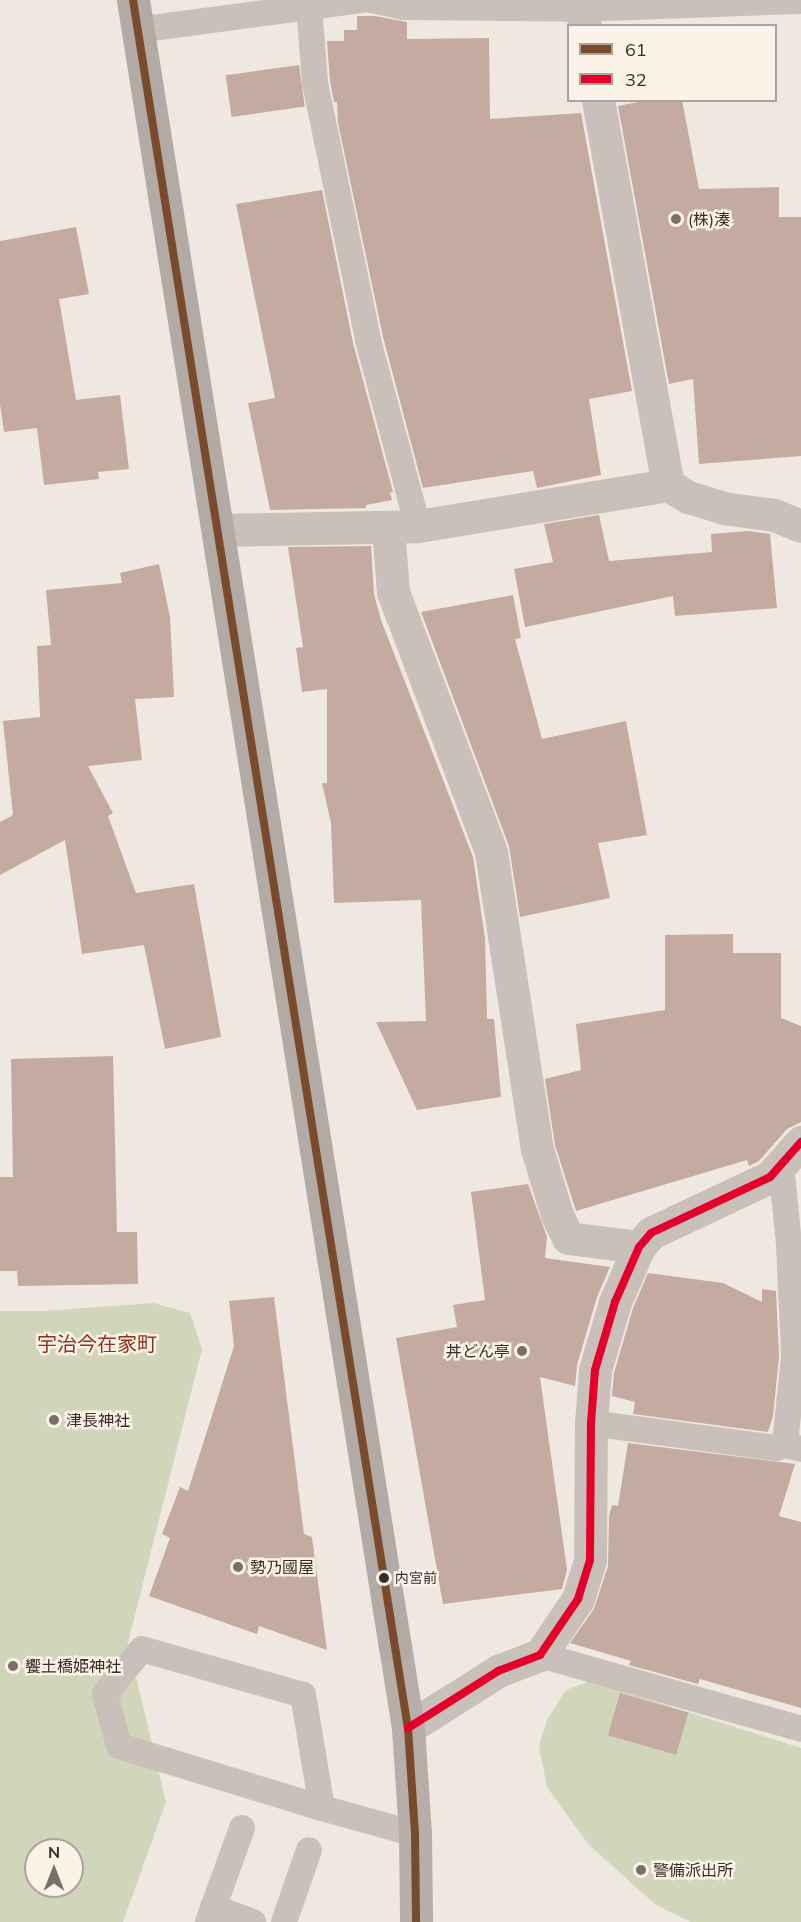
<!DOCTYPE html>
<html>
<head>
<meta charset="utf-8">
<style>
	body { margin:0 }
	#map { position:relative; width:801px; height:1922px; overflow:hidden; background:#efe8e1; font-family:Mulish,"Noto Sans JP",sans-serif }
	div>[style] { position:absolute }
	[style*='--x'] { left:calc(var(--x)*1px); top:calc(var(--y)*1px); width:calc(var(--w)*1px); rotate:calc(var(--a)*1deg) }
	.green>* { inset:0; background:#d1d5b9 }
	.building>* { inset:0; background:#c5aaa1; transform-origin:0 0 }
	.service>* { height:26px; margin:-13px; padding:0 13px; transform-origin:13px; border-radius:13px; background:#c8c0b9 }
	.minor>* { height:33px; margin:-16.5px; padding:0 16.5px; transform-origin:16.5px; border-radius:16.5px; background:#c8c0b9 }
	.primary>* { height:33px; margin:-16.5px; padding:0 16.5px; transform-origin:16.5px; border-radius:16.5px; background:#b7aea9 }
	.trunk>* { height:33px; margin:-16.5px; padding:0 16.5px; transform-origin:16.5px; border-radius:16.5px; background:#b2aaa4 }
	.bus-1>* { height:8px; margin:-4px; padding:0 4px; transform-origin:4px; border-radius:4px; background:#7a4b2a }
	.bus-2>* { height:8px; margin:-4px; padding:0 4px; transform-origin:4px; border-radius:4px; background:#e4002b }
	.dots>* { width:16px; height:16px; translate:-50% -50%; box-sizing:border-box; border:3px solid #fbf2e8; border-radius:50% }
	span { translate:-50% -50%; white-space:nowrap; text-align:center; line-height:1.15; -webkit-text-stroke:5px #fbf2e8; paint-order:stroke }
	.bus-label { font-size:14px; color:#392d27 }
	.left { translate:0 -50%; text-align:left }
	.poi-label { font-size:16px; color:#392d27 }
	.right { translate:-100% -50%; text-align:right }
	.quarter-label { font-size:20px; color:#913217 }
	.legend { position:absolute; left:567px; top:24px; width:210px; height:78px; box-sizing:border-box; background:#fbf2e8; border:2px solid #ada39b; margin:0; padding:8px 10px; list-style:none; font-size:18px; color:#392d27 }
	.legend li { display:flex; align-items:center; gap:12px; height:30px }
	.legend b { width:30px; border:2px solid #ada39b }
	.north { position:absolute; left:24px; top:1838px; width:60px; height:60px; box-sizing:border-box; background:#fbf2e8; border:2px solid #ada39b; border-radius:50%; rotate:0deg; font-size:16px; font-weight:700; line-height:24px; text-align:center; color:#392d27 }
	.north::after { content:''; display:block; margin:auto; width:21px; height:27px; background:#796e68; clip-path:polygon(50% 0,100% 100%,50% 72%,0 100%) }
</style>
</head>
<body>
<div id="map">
	<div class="green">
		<div style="clip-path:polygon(evenodd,153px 1303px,190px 1313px,202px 1349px,128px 1643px,166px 1802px,123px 1922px,0 1922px,0 1311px,45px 1311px,153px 1303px,36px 1850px,72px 1850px,72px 1886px,36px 1886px,36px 1850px)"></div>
		<div style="clip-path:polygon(590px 1681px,801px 1748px,801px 1922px,691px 1922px,656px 1905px,588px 1844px,547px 1787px,539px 1746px,547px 1720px,566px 1690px)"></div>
	</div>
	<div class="building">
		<div style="clip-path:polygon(357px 16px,375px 16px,407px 22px,407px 39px,489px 38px,490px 119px,581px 113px,632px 391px,589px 399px,601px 475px,537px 488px,533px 471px,423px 488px,383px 337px,338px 123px,337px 102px,334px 102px,330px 81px,327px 41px,344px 41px,344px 30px,357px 30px)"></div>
		<div style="left:299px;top:65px;width:42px;height:74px;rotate:82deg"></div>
		<div style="clip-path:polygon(648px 100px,682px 100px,699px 189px,779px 187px,779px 217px,801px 217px,801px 456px,699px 464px,693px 379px,669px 384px,618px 106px)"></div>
		<div style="clip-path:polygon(322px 190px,353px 343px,393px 492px,390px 493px,392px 500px,366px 505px,366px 508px,270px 510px,248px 403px,275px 398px,236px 204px)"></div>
		<div style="clip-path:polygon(76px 227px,89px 294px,59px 299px,76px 400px,120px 395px,129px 469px,98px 472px,99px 479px,44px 485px,37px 428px,4px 432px,0 404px,0 241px)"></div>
		<div style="clip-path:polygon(599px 515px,609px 561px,712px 552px,711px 534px,749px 531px,770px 534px,777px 608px,675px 616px,673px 596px,525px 627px,514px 569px,553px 562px,544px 524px)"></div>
		<div style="clip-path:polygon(371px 546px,374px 594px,381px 620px,473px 857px,485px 938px,487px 1019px,494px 1019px,501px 1097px,417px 1110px,376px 1022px,426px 1021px,421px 900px,334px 903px,331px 823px,322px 783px,327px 783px,327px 689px,302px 692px,296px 648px,303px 647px,288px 547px)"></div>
		<div style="clip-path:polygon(159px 564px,170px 617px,174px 697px,135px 699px,142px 760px,88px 766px,113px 813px,108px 816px,136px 893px,194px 884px,221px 1037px,165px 1049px,144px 945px,82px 954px,65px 840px,0 875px,0 822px,13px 815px,3px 721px,40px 717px,37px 646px,51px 645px,46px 590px,122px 583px,120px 573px)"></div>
		<div style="clip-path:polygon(513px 595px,521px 638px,515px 639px,542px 739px,626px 721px,647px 835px,598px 843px,610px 898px,520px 917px,509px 846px,421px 612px)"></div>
		<div style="clip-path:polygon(733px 934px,733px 953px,781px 953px,781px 1018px,801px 1026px,801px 1122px,787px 1129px,759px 1161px,749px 1166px,747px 1160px,576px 1211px,555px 1145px,545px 1079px,581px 1070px,576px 1024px,665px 1010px,665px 935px)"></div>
		<div style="clip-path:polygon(113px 1056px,117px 1232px,137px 1232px,138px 1284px,18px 1286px,17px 1271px,0 1271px,0 1177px,13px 1177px,11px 1059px)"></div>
		<div style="clip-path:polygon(528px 1184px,547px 1237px,545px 1258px,610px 1267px,597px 1297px,577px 1365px,575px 1386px,540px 1377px,567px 1570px,562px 1589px,443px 1604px,396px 1338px,457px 1327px,453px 1305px,485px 1300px,471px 1192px)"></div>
		<div style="clip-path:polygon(648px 1273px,723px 1283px,762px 1302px,762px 1289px,776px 1291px,779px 1356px,773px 1416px,768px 1432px,633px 1414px,635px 1402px,612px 1396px,614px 1373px,633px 1308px)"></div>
		<div style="clip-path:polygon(274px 1297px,304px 1534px,312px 1537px,327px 1650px,259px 1626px,257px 1634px,149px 1596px,170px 1538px,162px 1534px,180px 1487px,188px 1491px,234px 1346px,229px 1301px)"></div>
		<div style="clip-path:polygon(628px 1443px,795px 1464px,779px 1516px,801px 1522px,801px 1708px,700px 1679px,698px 1684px,629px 1665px,631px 1661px,570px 1643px,594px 1609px,608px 1566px,609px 1516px,612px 1505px,618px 1506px)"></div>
		<div style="left:620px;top:1693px;width:71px;height:44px;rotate:16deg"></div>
	</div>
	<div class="service">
		<div style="--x:371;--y:0;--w:34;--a:12"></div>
		<div style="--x:404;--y:7;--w:177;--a:0.6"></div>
		<div style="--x:581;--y:9;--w:220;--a:-2.1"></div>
		<div style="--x:309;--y:6;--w:77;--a:85.5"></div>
		<div style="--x:315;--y:83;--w:262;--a:78.3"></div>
		<div style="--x:368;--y:340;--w:193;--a:75"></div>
		<div style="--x:137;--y:30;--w:228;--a:-7.6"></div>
		<div style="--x:781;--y:1164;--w:80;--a:84.3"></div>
		<div style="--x:789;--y:1244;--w:112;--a:87.4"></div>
		<div style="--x:794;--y:1356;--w:89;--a:95.8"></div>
		<div style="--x:785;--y:1445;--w:16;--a:14"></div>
		<div style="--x:591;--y:1423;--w:187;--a:7.7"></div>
		<div style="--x:776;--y:1448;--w:9;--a:-18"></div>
		<div style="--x:540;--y:1655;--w:271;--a:15.8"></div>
		<div style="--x:322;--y:1808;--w:115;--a:-99.5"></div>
		<div style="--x:303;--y:1695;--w:167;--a:-164.1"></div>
		<div style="--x:142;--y:1649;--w:58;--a:129.4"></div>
		<div style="--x:105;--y:1694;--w:54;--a:74.9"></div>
		<div style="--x:119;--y:1746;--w:212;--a:17"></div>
		<div style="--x:322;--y:1808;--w:97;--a:15.6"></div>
		<div style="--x:213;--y:1907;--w:43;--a:20.6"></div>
		<div style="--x:208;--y:1922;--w:100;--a:-70.1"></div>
		<div style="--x:284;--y:1922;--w:76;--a:-70.9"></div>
	</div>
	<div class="minor">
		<div style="--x:581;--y:9;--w:17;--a:77"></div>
		<div style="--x:598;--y:100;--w:391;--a:79.7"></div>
		<div style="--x:388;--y:527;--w:65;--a:85.6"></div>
		<div style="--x:393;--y:592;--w:278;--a:69.3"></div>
		<div style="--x:491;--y:852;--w:301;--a:81.2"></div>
		<div style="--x:537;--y:1149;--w:69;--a:73.1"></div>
		<div style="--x:557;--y:1215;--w:25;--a:64"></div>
		<div style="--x:568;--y:1238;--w:72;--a:7.2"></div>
		<div style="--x:218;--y:530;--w:200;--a:-1.1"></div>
		<div style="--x:418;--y:526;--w:253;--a:-9.3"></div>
		<div style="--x:668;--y:485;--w:23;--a:31"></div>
		<div style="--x:688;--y:497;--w:37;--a:17"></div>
		<div style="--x:723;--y:508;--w:51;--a:7.8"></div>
		<div style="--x:774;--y:515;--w:29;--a:22"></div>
		<div style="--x:408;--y:1728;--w:107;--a:-32.3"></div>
		<div style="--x:498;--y:1671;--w:45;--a:-20.9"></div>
		<div style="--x:540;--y:1655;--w:68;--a:-55.8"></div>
		<div style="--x:578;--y:1599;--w:41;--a:-72.9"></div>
		<div style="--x:590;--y:1560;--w:137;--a:-89.6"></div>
		<div style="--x:591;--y:1423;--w:53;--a:-85.7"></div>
		<div style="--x:595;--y:1370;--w:71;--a:-73.6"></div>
		<div style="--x:615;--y:1302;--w:60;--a:-66.4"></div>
		<div style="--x:639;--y:1247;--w:18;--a:-49"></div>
		<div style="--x:651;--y:1233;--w:132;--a:-25.2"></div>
		<div style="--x:770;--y:1177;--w:47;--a:-48.5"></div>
	</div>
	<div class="primary">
		<div style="--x:395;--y:1646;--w:83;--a:81"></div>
		<div style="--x:408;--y:1728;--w:106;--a:86.2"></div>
		<div style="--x:415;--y:1834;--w:88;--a:89.3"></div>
	</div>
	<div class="trunk">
		<div style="--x:133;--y:0;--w:1667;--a:80.96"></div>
	</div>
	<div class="bus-1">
		<div style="--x:133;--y:0;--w:1750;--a:80.96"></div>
		<div style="--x:408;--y:1728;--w:106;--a:86.2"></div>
		<div style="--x:415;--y:1834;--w:88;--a:89.3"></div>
	</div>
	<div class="bus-2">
		<div style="--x:408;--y:1728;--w:107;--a:-32.3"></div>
		<div style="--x:498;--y:1671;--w:45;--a:-20.9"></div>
		<div style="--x:540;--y:1655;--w:68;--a:-55.8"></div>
		<div style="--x:578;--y:1599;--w:41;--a:-72.9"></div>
		<div style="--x:590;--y:1560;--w:137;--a:-89.6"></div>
		<div style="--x:591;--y:1423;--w:53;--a:-85.7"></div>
		<div style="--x:595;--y:1370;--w:71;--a:-73.6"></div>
		<div style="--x:615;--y:1302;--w:60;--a:-66.4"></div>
		<div style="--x:639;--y:1247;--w:18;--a:-49"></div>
		<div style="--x:651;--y:1233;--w:132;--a:-25.2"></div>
		<div style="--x:770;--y:1177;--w:47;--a:-48.5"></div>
	</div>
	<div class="dots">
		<div style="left:676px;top:219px;background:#796e68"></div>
		<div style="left:522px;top:1351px;background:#796e68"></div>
		<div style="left:54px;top:1420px;background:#796e68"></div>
		<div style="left:238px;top:1567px;background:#796e68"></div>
		<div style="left:384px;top:1578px;background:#392d27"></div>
		<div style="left:13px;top:1666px;background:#796e68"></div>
		<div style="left:641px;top:1870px;background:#796e68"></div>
	</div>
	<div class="bus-label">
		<span class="left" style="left:395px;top:1578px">内宮前</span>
	</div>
	<div class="poi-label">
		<span class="left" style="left:688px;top:219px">(株)湊</span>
		<span class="right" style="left:510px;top:1351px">丼どん亭</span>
		<span class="left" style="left:66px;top:1420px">津長神社</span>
		<span class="left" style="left:250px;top:1567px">勢乃國屋</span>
		<span class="left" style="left:25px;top:1666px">饗土橋姫神社</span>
		<span class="left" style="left:653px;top:1870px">警備派出所</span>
	</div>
	<div class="quarter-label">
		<span style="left:97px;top:1343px">宇治今在家町</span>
	</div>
	<ul class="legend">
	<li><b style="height:8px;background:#7a4b2a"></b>61</li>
	<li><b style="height:8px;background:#e4002b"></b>32</li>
	</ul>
	<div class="north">N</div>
</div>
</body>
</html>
